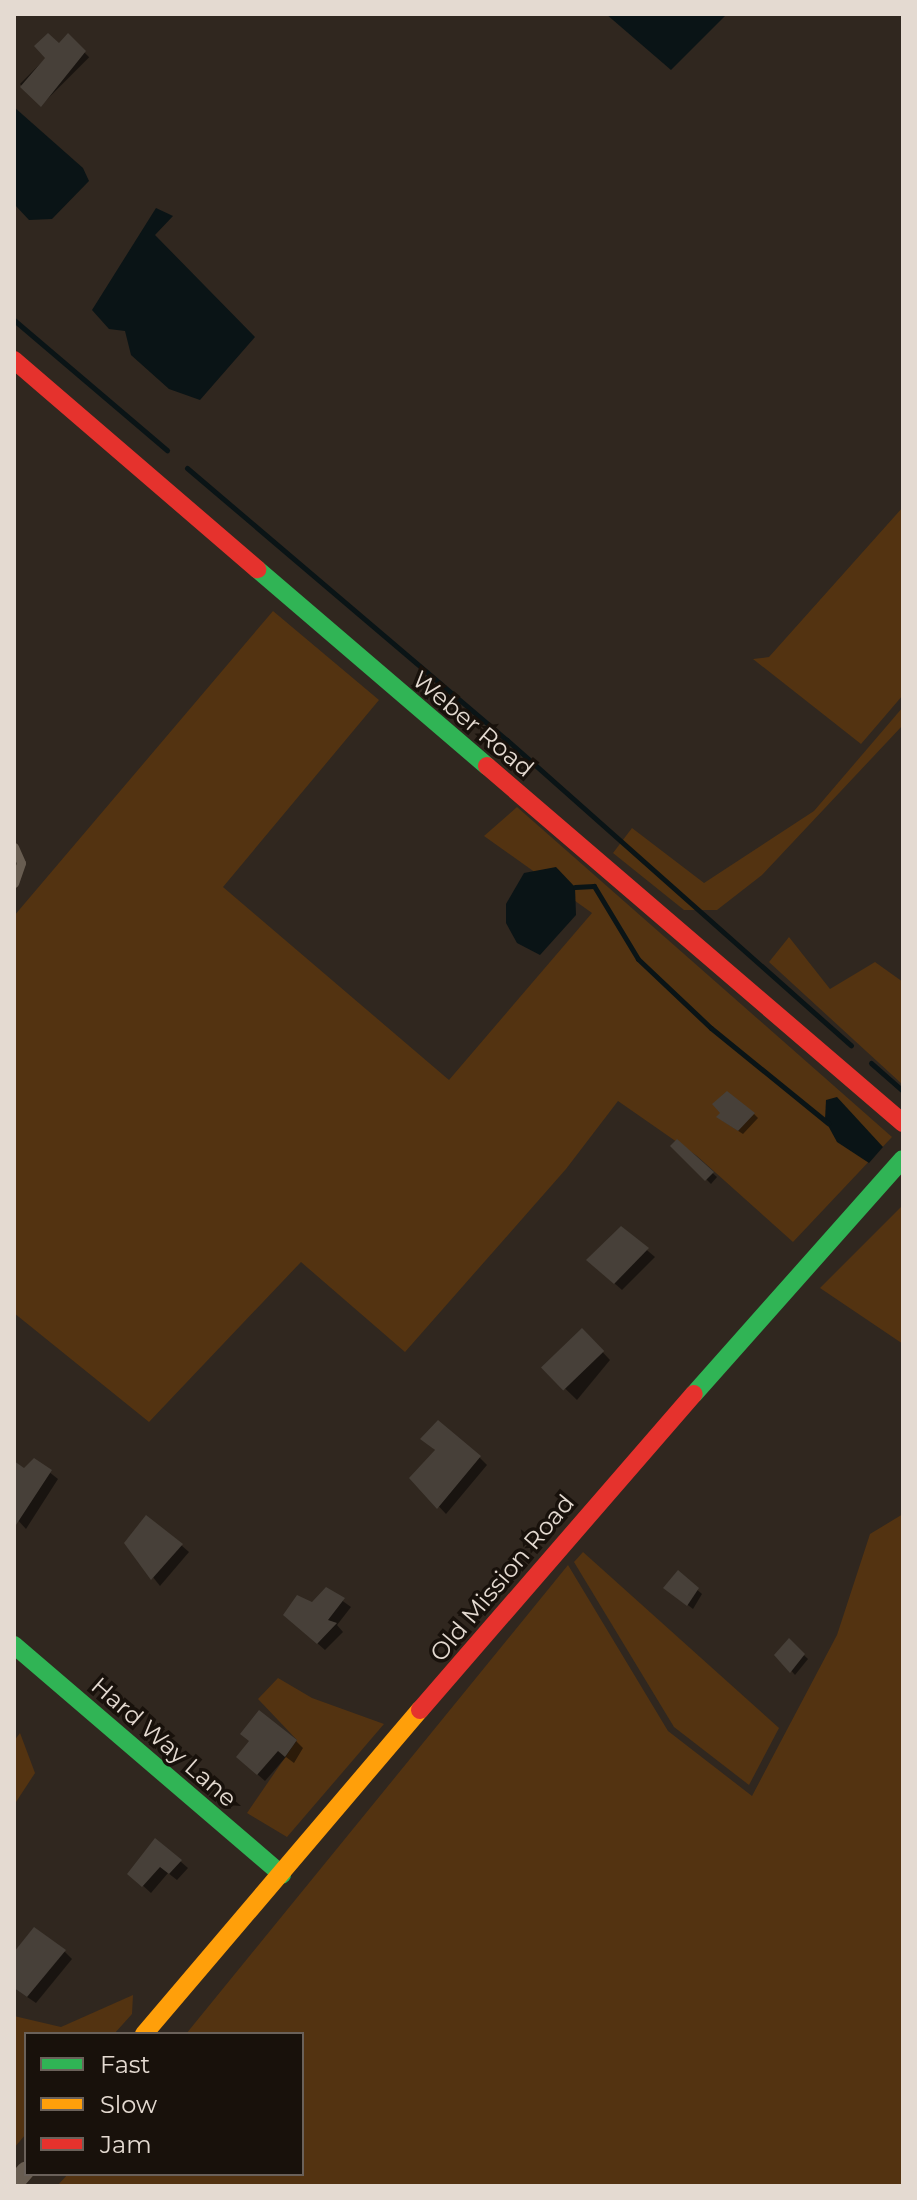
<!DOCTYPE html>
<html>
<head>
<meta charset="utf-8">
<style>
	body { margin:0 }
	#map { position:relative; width:917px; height:2200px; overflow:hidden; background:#30271f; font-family:Montserrat,sans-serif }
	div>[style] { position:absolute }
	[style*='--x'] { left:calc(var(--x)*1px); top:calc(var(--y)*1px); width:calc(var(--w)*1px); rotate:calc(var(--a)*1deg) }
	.green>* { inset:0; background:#533311 }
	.water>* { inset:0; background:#0a1416 }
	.shadow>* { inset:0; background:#0007; transform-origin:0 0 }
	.stream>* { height:5px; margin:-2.5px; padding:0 2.5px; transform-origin:2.5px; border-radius:2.5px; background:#0a1416 }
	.building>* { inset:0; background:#474039; transform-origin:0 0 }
	.lane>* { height:9px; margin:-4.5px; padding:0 4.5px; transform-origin:4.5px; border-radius:4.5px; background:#685d51 }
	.street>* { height:18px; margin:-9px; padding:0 9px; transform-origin:9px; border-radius:9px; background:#685d51 }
	.fast>* { height:18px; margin:-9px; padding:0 9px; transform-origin:9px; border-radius:9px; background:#30b455 }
	.slow>* { height:18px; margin:-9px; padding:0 9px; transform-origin:9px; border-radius:9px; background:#ff9f0a }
	.jam>* { height:18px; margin:-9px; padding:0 9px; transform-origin:9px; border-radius:9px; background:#e5322d }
	span { translate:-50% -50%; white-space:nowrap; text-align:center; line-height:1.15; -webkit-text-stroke:7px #18110b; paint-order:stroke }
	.street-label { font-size:24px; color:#e4dad1 }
	.frame { position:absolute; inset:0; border:16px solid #e4dad1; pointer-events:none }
	.legend { position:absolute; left:24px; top:2032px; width:280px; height:144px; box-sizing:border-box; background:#18110b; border:2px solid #6a615a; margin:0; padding:10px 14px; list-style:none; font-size:24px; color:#e4dad1 }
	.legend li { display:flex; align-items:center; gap:16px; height:40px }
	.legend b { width:40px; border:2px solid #6a615a }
</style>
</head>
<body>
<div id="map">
	<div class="green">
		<div style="clip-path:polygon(903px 507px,903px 695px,861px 744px,753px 659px,769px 657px)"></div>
		<div style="clip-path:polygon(273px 611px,379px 700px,223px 887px,449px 1080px,592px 913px,484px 836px,517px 807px,892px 1137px,793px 1242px,697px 1156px,618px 1101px,566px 1169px,405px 1352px,301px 1262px,149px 1422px,14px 1313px,14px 916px)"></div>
		<div style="clip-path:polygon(903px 707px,903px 725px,762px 875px,717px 910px,684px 910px,613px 853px,632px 828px,704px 883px,814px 811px)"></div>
		<div style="clip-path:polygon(789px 937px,830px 989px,875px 962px,903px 982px,903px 1085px,769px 962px)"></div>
		<div style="clip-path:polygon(903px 1205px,903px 1344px,820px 1288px)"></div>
		<div style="clip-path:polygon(903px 1514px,903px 2186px,57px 2186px,68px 2174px,302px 2174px,302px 2034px,186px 2034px,568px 1565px,668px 1731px,752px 1796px,837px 1635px,870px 1534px)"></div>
		<div style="clip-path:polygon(583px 1552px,779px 1728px,749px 1785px,674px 1727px,574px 1562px)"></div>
		<div style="clip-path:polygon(278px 1678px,312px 1698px,384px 1724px,287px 1837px,247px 1813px,297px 1740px,258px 1699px)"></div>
		<div style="clip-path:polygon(20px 1733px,35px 1773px,14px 1805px,14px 1741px)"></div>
		<div style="clip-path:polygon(133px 1995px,132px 2014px,114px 2034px,26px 2034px,26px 2134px,14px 2148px,14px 2016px,61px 2027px)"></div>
	</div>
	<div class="water">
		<div style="clip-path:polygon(606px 14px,727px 14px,671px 70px)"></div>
		<div style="clip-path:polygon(14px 107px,83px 168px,89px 181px,52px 219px,29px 220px,14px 204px)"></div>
		<div style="clip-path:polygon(156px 208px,173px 216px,155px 235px,255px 337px,200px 400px,169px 389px,131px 355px,125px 331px,109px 329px,92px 310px)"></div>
		<div style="clip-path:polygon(556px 867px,575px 887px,576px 915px,540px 955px,517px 943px,506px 923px,506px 904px,524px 873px)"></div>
		<div style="clip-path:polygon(837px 1097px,883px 1147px,869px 1163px,837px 1142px,825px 1120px,826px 1100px)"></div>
	</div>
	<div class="shadow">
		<div style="left:68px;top:36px;width:30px;height:68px;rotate:45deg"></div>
		<div style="clip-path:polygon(754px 1114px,758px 1118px,743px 1134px,723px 1121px)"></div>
		<div style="clip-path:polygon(677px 1141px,717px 1177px,711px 1184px,673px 1146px)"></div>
		<div style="clip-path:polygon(621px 1228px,655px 1257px,622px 1290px,596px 1267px)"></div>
		<div style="clip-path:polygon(582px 1330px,610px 1360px,577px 1400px,548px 1372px)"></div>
		<div style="clip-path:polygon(423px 1439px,479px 1457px,487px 1465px,446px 1514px,412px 1478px,436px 1451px)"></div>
		<div style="clip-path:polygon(34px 1460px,58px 1479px,26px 1529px,14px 1516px,14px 1463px,24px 1470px)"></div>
		<div style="clip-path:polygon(126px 1543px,181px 1545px,189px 1552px,160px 1586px)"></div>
		<div style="clip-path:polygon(678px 1573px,702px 1594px,693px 1609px,671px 1592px)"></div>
		<div style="clip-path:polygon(326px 1589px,351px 1607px,337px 1625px,343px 1632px,325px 1650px,293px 1622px)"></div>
		<div style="clip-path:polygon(789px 1641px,808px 1659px,795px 1675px,777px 1655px)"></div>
		<div style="clip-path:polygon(296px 1741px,303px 1748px,294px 1763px,286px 1757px,265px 1781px,246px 1764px)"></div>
		<div style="clip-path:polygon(180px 1861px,188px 1868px,177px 1880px,168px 1873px,151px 1893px,130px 1874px)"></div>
		<div style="clip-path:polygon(65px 1952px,72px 1959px,36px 2003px,14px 1988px,14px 1955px)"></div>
	</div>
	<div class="stream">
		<div style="--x:14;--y:320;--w:201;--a:40.4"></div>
		<div style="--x:187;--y:468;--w:420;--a:40.4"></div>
		<div style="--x:507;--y:740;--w:460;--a:41.6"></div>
		<div style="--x:575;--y:887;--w:19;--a:-3"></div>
		<div style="--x:594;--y:886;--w:85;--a:58.9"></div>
		<div style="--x:638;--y:959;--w:100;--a:43.4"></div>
		<div style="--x:711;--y:1028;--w:151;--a:39.1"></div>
		<div style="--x:871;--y:1063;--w:43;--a:41.2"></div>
	</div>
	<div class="building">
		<div style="clip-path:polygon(48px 33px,59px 43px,68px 33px,86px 51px,41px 107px,20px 87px,45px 58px,34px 46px)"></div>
		<div style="clip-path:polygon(727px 1091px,755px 1113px,738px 1131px,716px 1117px,720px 1113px,712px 1104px)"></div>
		<div style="clip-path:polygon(677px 1139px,714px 1172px,705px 1181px,670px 1146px)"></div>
		<div style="clip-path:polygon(621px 1226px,649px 1248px,614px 1284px,586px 1260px)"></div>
		<div style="left:582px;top:1328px;width:32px;height:57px;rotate:46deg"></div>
		<div style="clip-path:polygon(438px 1420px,481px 1456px,437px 1509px,409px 1478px,435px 1450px,420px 1439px)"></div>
		<div style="clip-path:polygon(34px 1458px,52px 1470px,14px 1528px,14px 1461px,24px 1468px)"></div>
		<div style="clip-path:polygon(146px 1515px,183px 1544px,151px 1580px,124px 1543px)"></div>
		<div style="clip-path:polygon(678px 1570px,699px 1588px,687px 1606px,663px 1588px)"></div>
		<div style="clip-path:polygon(326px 1587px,345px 1598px,328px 1620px,337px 1623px,317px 1644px,283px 1615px,297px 1595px,312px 1602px)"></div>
		<div style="clip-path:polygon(789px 1638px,805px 1654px,790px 1673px,774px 1655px)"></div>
		<div style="clip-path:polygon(259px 1710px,297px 1740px,285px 1757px,278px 1751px,257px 1775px,236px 1757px,249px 1741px,240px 1734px)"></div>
		<div style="clip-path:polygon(155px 1838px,182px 1860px,169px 1874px,160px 1867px,142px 1887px,127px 1874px)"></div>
		<div style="clip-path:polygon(34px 1927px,66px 1950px,27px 1997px,14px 1988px,14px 1952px)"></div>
	</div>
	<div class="lane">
		<div style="--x:14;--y:847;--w:17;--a:66"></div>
		<div style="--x:21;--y:863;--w:21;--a:109"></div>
	</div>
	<div class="street">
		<div style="--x:14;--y:2184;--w:18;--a:-49"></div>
	</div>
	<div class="fast">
		<div style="--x:257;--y:569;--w:303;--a:40.6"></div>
		<div style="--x:694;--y:1394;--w:314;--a:-48.4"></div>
		<div style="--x:14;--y:1645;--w:353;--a:40.6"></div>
	</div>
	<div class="slow">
		<div style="--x:144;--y:2034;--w:426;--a:-49.6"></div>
	</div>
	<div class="jam">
		<div style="--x:14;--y:360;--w:321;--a:40.7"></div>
		<div style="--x:487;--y:766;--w:548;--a:40.64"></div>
		<div style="--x:420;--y:1710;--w:418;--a:-49.1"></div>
	</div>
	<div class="street-label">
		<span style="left:473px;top:724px;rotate:40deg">Weber Road</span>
		<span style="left:502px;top:1578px;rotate:-50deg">Old Mission Road</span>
		<span style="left:164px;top:1742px;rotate:41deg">Hard Way Lane</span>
	</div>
	<div class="frame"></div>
	<ul class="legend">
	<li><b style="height:10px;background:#30b455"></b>Fast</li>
	<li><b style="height:10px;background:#ff9f0a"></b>Slow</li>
	<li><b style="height:10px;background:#e5322d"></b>Jam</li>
	</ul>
</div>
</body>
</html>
